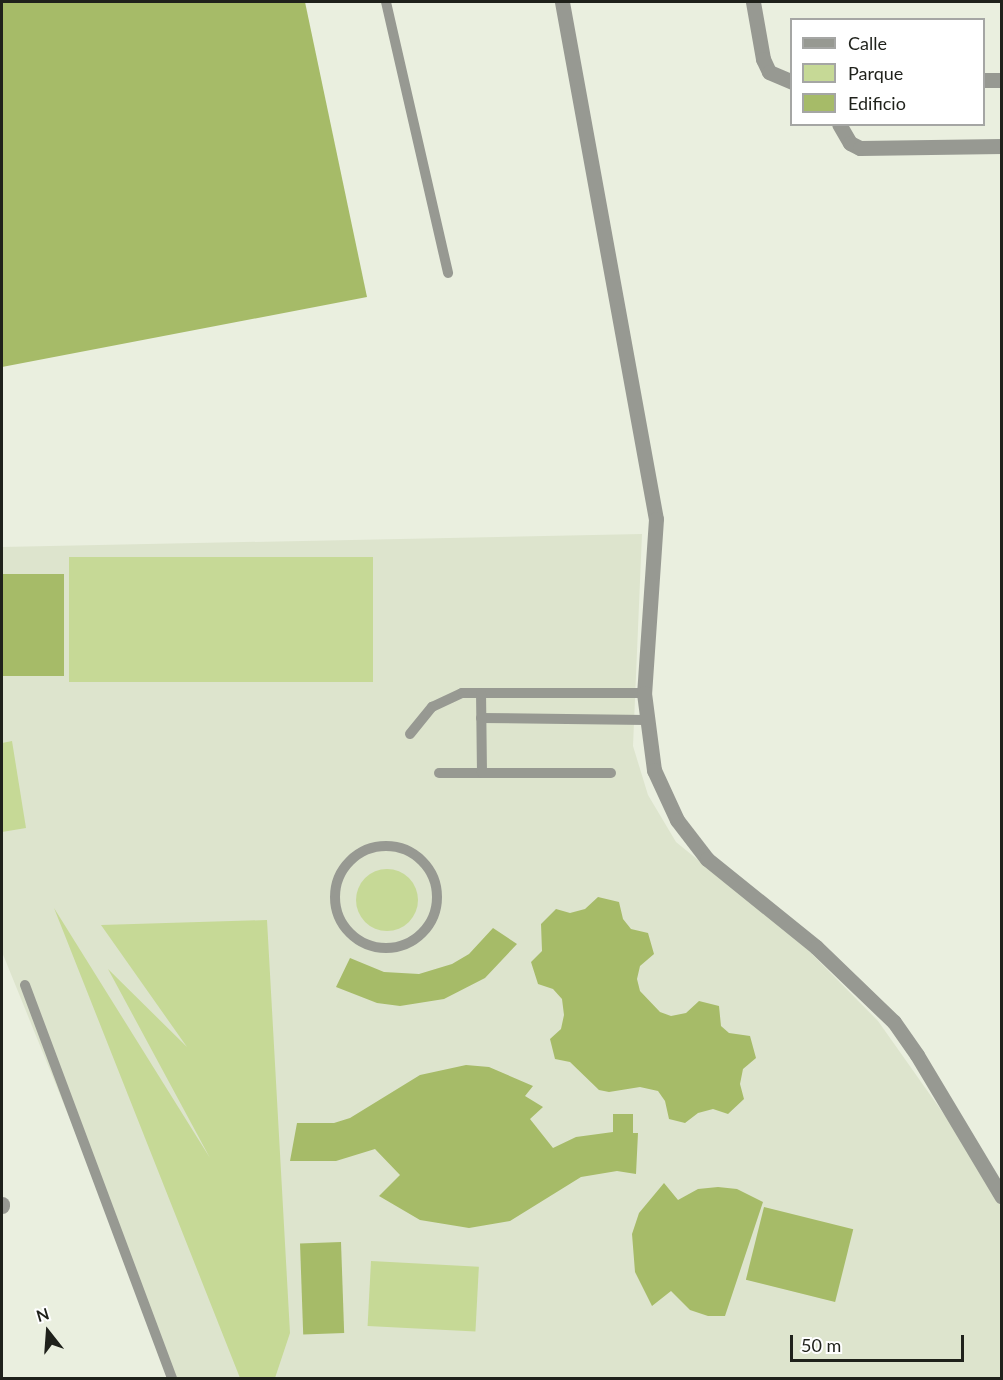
<!DOCTYPE html>
<html>
<head>
<meta charset="utf-8">
<style>
	body { margin:0 }
	#map { position:relative; width:1003px; height:1380px; overflow:hidden; background:#eaefdf; font-family:Lato,sans-serif }
	div>[style] { position:absolute }
	[style*='--x'] { left:calc(var(--x)*1px); top:calc(var(--y)*1px); width:calc(var(--w)*1px); rotate:calc(var(--a)*1deg) }
	.built>* { inset:0; background:#dde4cd }
	.green>* { inset:0; background:#c6d996; transform-origin:0 0 }
	.round { border-radius:50% }
	.building>* { inset:0; background:#a6bb68; transform-origin:0 0 }
	.lane>* { height:10px; margin:-5px; padding:0 5px; transform-origin:5px; border-radius:5px; background:#979992 }
	.lane>.ring { margin:-5px; padding:0; box-sizing:content-box; background:none; border:10px solid #979992; border-radius:50% }
	.street>* { height:15px; margin:-7.5px; padding:0 7.5px; transform-origin:7.5px; border-radius:7.5px; background:#979992 }
	span { translate:-50% -50%; white-space:nowrap; text-align:center; line-height:1.15; -webkit-text-stroke:5px #fff; paint-order:stroke }
	.frame { position:absolute; inset:0; border:3px solid #1f211b; pointer-events:none }
	.legend { position:absolute; left:790px; top:18px; width:195px; height:108px; box-sizing:border-box; background:#fff; border:2px solid #a5a6a4; margin:0; padding:8px 10px; list-style:none; font-size:18px; color:#1f211b }
	.legend li { display:flex; align-items:center; gap:12px; height:30px }
	.legend b { width:30px; border:2px solid #a5a6a4 }
	.north { position:absolute; left:18px; top:1302px; width:60px; height:60px; -webkit-text-stroke:4px #fff; paint-order:stroke; rotate:343deg; font-size:16px; font-weight:700; line-height:24px; text-align:center; color:#1f211b }
	.north::after { content:''; display:block; margin:auto; width:21px; height:27px; background:#1f211b; clip-path:polygon(50% 0,100% 100%,50% 72%,0 100%) }
	.scale { position:absolute; left:790px; top:1335px; width:174px; height:27px; box-sizing:border-box; border:3px solid #1f211b; border-top:0; padding-left:8px; font-size:18px; line-height:21px; white-space:nowrap; color:#1f211b; -webkit-text-stroke:4px #fff; paint-order:stroke }
</style>
</head>
<body>
<div id="map">
	<div class="built">
		<div style="clip-path:polygon(642px 534px,633px 746px,648px 795px,676px 842px,806px 948px,878px 1021px,1001px 1195px,1001px 1378px,175px 1378px,2px 952px,2px 547px)"></div>
	</div>
	<div class="green">
		<div style="left:373px;top:557px;width:125px;height:304px;rotate:90deg"></div>
		<div style="clip-path:polygon(12px 741px,26px 828px,2px 832px,2px 743px)"></div>
		<div class="round" style="left:356px;top:869px;width:62px;height:62px"></div>
		<div style="clip-path:polygon(54px 908px,210px 1158px,108px 969px,187px 1047px,101px 925px,267px 920px,290px 1333px,275px 1378px,240px 1378px)"></div>
		<div style="left:371px;top:1261px;width:108px;height:65px;rotate:3deg"></div>
	</div>
	<div class="building">
		<div style="clip-path:polygon(2px 2px,305px 2px,367px 297px,2px 367px)"></div>
		<div style="left:2px;top:574px;width:62px;height:102px"></div>
		<div style="clip-path:polygon(598px 897px,619px 902px,623px 919px,631px 929px,648px 933px,654px 954px,640px 966px,637px 979px,640px 991px,660px 1012px,671px 1016px,686px 1013px,699px 1001px,719px 1006px,721px 1026px,729px 1033px,750px 1036px,756px 1058px,743px 1069px,740px 1084px,744px 1099px,728px 1114px,713px 1109px,698px 1113px,685px 1123px,669px 1119px,665px 1101px,658px 1091px,640px 1087px,609px 1092px,599px 1090px,570px 1062px,555px 1059px,550px 1039px,561px 1029px,564px 1015px,562px 999px,553px 989px,538px 984px,531px 962px,542px 951px,541px 924px,556px 909px,570px 913px,585px 909px)"></div>
		<div style="clip-path:polygon(493px 928px,517px 944px,485px 978px,444px 999px,400px 1006px,377px 1003px,336px 987px,350px 958px,384px 972px,419px 974px,452px 964px,469px 954px)"></div>
		<div style="clip-path:polygon(466px 1065px,489px 1067px,533px 1086px,525px 1096px,543px 1107px,530px 1119px,553px 1148px,576px 1137px,613px 1132px,613px 1114px,633px 1114px,633px 1133px,638px 1133px,636px 1174px,617px 1171px,581px 1177px,510px 1221px,469px 1228px,420px 1220px,379px 1196px,400px 1175px,375px 1149px,336px 1161px,290px 1161px,297px 1123px,334px 1123px,350px 1118px,420px 1075px)"></div>
		<div style="clip-path:polygon(664px 1183px,678px 1200px,698px 1189px,718px 1187px,737px 1189px,763px 1202px,725px 1316px,708px 1316px,690px 1310px,671px 1291px,652px 1306px,635px 1272px,632px 1234px,639px 1213px)"></div>
		<div style="left:764px;top:1207px;width:92px;height:75px;rotate:14deg"></div>
		<div style="left:341px;top:1242px;width:91px;height:41px;rotate:88deg"></div>
	</div>
	<div class="lane">
		<div style="--x:386;--y:2;--w:278;--a:77.1"></div>
		<div style="--x:481;--y:718;--w:165;--a:0.7"></div>
		<div style="--x:410;--y:734;--w:35;--a:-51"></div>
		<div style="--x:432;--y:707;--w:33;--a:-25"></div>
		<div style="--x:462;--y:693;--w:182;--a:0"></div>
		<div style="--x:439;--y:773;--w:43;--a:0"></div>
		<div style="--x:482;--y:773;--w:80;--a:-90.7"></div>
		<div style="--x:482;--y:773;--w:129;--a:0"></div>
		<div class="ring" style="left:335px;top:846px;width:92px;height:92px"></div>
		<div style="--x:25;--y:985;--w:420;--a:69.5"></div>
	</div>
	<div class="street">
		<div style="--x:562;--y:2;--w:525;--a:79.7"></div>
		<div style="--x:656;--y:519;--w:174;--a:93.9"></div>
		<div style="--x:644;--y:693;--w:78;--a:82.6"></div>
		<div style="--x:654;--y:770;--w:55;--a:65.3"></div>
		<div style="--x:677;--y:820;--w:49;--a:52.4"></div>
		<div style="--x:707;--y:859;--w:140;--a:38.9"></div>
		<div style="--x:816;--y:947;--w:108;--a:43.9"></div>
		<div style="--x:894;--y:1022;--w:40;--a:55.1"></div>
		<div style="--x:917;--y:1055;--w:165;--a:59.1"></div>
		<div style="--x:753;--y:2;--w:58;--a:80"></div>
		<div style="--x:763;--y:59;--w:14;--a:65"></div>
		<div style="--x:769;--y:72;--w:25;--a:23"></div>
		<div style="--x:984;--y:80;--w:18;--a:0"></div>
		<div style="--x:839;--y:124;--w:22;--a:60"></div>
		<div style="--x:850;--y:143;--w:11;--a:27"></div>
		<div style="--x:860;--y:148;--w:142;--a:-0.8"></div>
		<div style="--x:2;--y:1204;--w:2;--a:90"></div>
	</div>
	<div class="frame"></div>
	<ul class="legend">
	<li><b style="height:8px;background:#979992"></b>Calle</li>
	<li><b style="height:16px;background:#c6d996"></b>Parque</li>
	<li><b style="height:16px;background:#a6bb68"></b>Edificio</li>
	</ul>
	<div class="north">N</div>
	<div class="scale">50 m</div>
</div>
</body>
</html>
